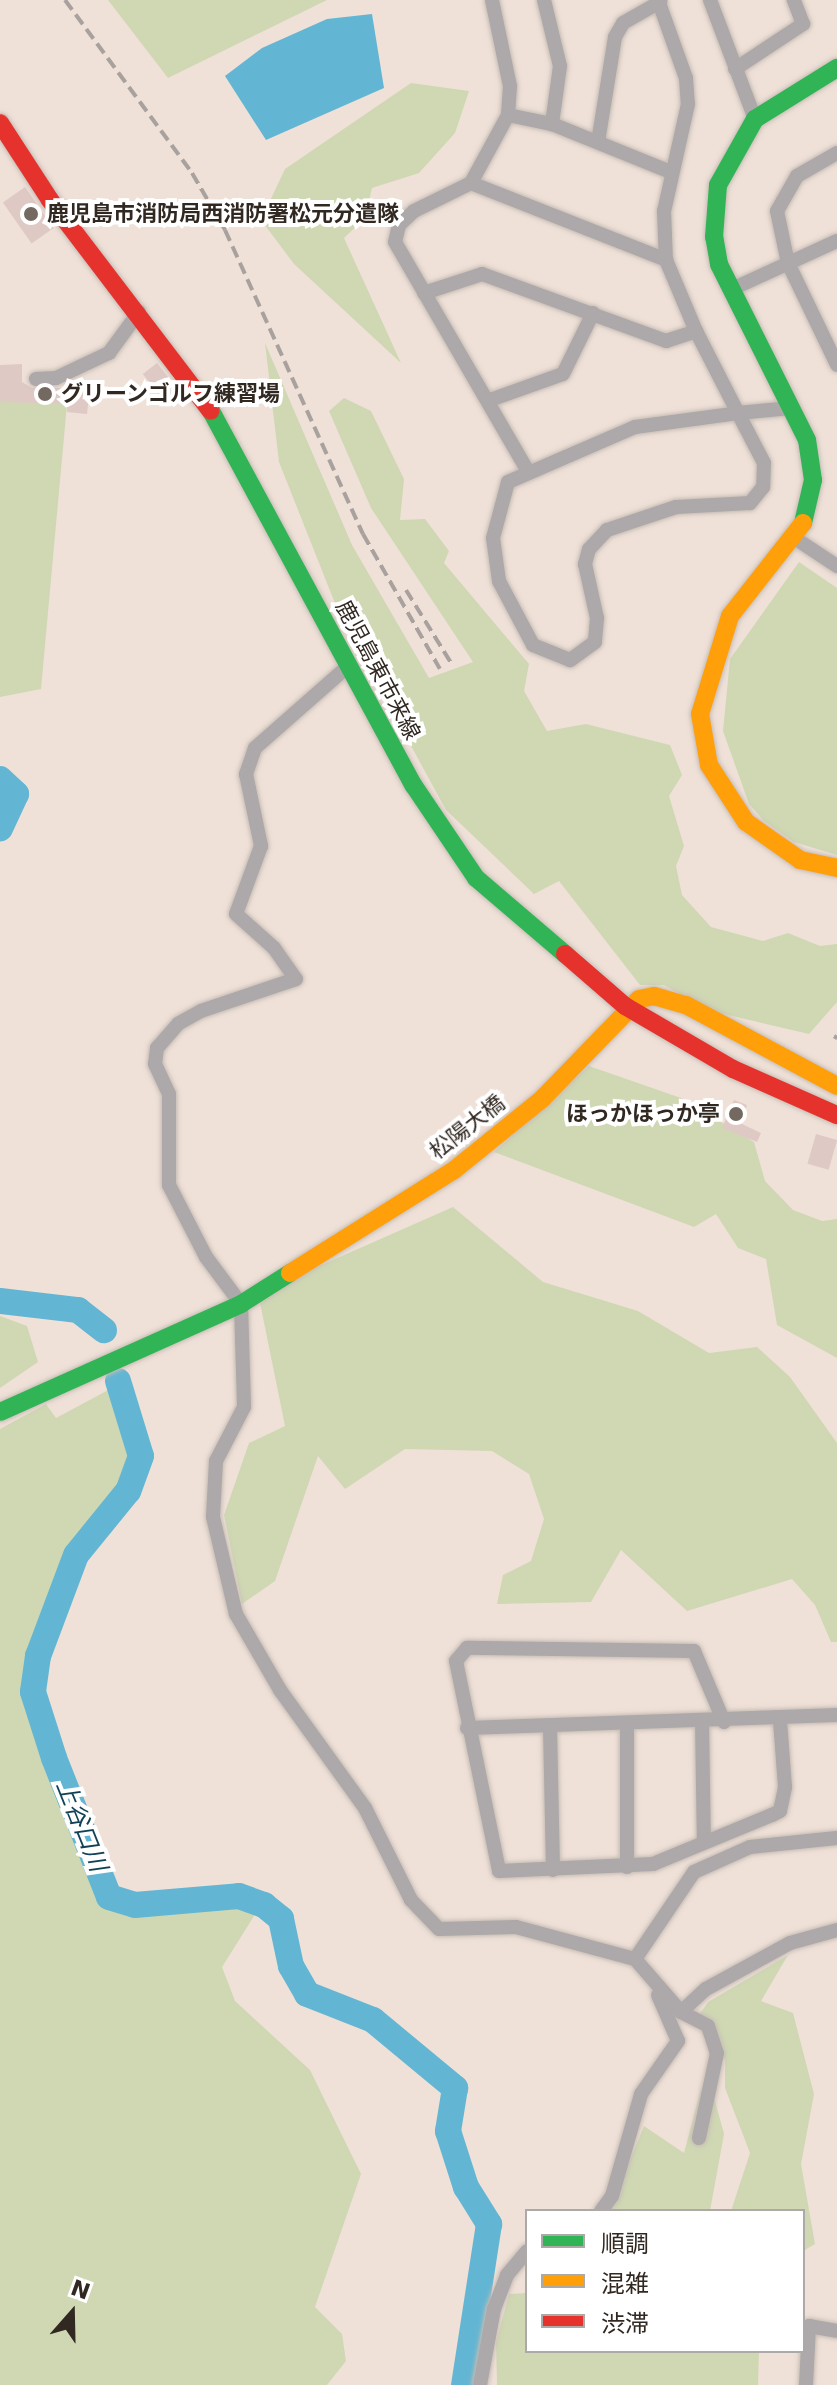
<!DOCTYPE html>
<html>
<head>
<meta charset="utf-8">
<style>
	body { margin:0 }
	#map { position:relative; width:837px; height:2385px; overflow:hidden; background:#efe1d8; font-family:"DejaVu Sans","Noto Sans JP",sans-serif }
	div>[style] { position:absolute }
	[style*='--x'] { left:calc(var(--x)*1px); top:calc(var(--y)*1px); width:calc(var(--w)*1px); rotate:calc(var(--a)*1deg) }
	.green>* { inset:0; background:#cfd8b3 }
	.water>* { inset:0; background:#63b6d3 }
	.river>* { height:26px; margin:-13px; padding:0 13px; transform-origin:13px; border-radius:13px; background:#63b6d3 }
	.building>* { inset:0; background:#dfc9c4; transform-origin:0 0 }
	.roads { filter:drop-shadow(0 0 2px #c7bdb5) drop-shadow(0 0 2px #c7bdb5) }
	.street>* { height:14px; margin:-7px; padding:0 7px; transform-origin:7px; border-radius:7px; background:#ada8a9 }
	.fast>* { height:18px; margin:-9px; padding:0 9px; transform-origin:9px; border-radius:9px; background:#30b455 }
	.slow>* { height:18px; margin:-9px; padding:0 9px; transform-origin:9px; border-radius:9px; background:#ff9f0a }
	.jam>* { height:18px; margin:-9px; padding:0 9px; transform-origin:9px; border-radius:9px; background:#e5322d }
	.rail>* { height:4px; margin-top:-2px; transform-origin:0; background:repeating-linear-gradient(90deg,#a9a19e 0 12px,transparent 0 18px) }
	.dots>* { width:22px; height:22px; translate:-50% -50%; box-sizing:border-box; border:4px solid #fff; border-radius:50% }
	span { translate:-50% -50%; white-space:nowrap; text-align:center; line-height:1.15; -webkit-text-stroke:8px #fff; paint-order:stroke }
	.poi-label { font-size:22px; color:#312821; font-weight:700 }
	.left { translate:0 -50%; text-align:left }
	.right { translate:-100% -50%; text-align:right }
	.street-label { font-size:22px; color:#312821 }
	.water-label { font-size:24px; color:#104255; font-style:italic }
	.legend { position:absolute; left:525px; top:2209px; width:280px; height:144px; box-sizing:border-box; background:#fff; border:2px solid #ada9a6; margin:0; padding:10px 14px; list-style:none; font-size:24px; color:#312821 }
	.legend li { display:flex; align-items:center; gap:16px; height:40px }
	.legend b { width:40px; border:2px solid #ada9a6 }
	.north { position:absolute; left:32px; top:2273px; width:80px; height:80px; -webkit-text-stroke:6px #fff; paint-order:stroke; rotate:20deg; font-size:22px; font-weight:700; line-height:32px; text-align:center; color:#312821 }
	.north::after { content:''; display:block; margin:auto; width:28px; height:36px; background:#312821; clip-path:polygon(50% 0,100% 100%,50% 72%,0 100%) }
</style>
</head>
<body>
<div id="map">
	<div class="green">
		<div style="clip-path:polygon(108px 0,327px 0,168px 78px)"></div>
		<div style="clip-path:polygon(411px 83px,469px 91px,455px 133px,419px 173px,372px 188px,365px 218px,344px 238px,401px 363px,294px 264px,261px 220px,285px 169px)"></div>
		<div style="clip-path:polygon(265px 343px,352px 545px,429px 678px,473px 662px,371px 508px,329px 411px,344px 398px,371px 411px,404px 479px,400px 520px,425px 519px,449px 551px,444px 563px,529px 664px,524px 691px,547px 731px,586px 724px,670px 745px,682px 775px,669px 796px,684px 846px,676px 866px,682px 895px,711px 927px,763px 941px,788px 933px,820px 946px,837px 944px,837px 1002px,809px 1034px,707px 1010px,664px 985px,640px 985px,559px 881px,534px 894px,446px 810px,340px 616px,279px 462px)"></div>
		<div style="clip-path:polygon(22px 400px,67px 404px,41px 689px,0 697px,0 402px)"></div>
		<div style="clip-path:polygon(799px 562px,837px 588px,837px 855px,794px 842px,764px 821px,749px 804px,723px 731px,730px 659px)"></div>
		<div style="clip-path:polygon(589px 1066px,681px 1098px,754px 1142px,765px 1181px,793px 1210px,822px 1221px,837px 1219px,837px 1358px,777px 1325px,766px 1259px,738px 1248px,716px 1214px,694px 1227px,494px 1152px)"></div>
		<div style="clip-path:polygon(453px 1207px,543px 1282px,638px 1311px,709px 1353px,757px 1347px,790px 1377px,837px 1443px,837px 1642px,831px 1642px,815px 1605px,792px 1579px,687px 1611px,621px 1550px,591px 1602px,497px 1604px,503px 1575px,531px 1561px,544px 1519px,529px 1474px,492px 1451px,405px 1449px,345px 1489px,318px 1456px,275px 1581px,242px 1604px,224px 1515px,249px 1443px,285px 1426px,258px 1293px)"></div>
		<div style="clip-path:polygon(0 1316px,27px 1326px,38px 1362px,0 1388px)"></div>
		<div style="clip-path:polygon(112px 1388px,135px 1453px,128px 1478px,73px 1550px,46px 1601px,26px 1668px,27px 1706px,96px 1894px,113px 1910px,142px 1917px,235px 1905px,256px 1913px,222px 1967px,235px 2001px,310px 2070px,361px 2174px,315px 2307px,342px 2334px,346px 2361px,327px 2385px,0 2385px,0 1429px,46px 1404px,56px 1418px)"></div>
		<div style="clip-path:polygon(788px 1955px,761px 2001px,793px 2013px,814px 2094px,801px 2164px,815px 2244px,803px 2251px,803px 2211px,731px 2211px,750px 2153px,725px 2088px,725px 2060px,697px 2018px,708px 2002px)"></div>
		<div style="clip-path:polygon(711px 2086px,724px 2134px,710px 2211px,609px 2211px,644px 2126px,684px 2153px,701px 2089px)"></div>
		<div style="clip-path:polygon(527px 2293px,527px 2351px,759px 2351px,758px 2385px,497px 2385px,496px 2343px,509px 2294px)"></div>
	</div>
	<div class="water">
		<div style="clip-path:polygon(372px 14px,384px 88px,266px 140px,225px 76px,262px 48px,327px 19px)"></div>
	</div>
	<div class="river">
		<div style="--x:0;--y:779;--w:22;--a:43"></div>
		<div style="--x:16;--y:794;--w:38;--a:115"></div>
		<div style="--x:0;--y:1301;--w:79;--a:6.6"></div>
		<div style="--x:78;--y:1310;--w:33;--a:38"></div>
		<div style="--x:118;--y:1381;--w:78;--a:73"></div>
		<div style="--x:141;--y:1456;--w:37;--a:110"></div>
		<div style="--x:128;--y:1491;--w:82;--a:129.1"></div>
		<div style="--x:76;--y:1555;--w:108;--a:110.6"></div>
		<div style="--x:38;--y:1656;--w:36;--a:98"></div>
		<div style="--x:33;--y:1692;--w:69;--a:72.3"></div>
		<div style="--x:54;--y:1758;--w:149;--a:68.4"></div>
		<div style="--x:109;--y:1897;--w:27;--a:17"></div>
		<div style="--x:135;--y:1905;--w:104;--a:-4.9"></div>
		<div style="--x:239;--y:1896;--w:27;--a:20"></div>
		<div style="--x:264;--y:1905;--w:22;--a:39"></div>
		<div style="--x:281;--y:1919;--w:48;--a:78"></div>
		<div style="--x:291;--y:1966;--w:32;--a:60"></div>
		<div style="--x:307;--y:1994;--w:71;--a:21.5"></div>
		<div style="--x:373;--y:2020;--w:107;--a:39.7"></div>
		<div style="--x:455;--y:2088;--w:44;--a:99.2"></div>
		<div style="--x:448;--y:2131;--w:59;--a:72.2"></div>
		<div style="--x:466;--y:2187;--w:44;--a:58.1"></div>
		<div style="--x:489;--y:2224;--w:163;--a:98.8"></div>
	</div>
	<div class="building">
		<div style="left:25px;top:187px;width:50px;height:27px;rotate:55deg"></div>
		<div style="left:157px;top:363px;width:39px;height:18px;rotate:52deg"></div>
		<div style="clip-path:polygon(22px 364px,22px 382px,32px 388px,90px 388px,87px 414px,67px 412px,67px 404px,0 402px,0 365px)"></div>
		<div style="clip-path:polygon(734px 1100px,747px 1105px,740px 1123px,761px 1133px,757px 1142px,722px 1128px)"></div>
		<div style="left:816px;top:1134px;width:22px;height:31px;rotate:16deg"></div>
	</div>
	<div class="roads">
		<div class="street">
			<div style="--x:492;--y:0;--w:88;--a:78.2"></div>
			<div style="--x:510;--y:86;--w:29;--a:94"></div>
			<div style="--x:508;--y:115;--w:77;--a:118.6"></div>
			<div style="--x:471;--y:183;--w:64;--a:153.8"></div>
			<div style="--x:414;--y:211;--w:21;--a:137"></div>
			<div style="--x:399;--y:225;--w:17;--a:103"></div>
			<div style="--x:395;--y:242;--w:263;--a:59.9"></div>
			<div style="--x:544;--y:0;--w:68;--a:76.4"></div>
			<div style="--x:560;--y:66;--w:59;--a:97.9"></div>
			<div style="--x:658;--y:0;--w:83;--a:70.3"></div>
			<div style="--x:686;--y:78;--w:26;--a:86"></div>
			<div style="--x:688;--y:104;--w:110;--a:102.6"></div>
			<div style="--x:664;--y:211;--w:49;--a:87.7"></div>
			<div style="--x:666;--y:260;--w:77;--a:67.1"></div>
			<div style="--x:696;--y:331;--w:92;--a:62.9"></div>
			<div style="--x:738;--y:413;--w:56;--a:62.5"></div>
			<div style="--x:764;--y:463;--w:24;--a:92"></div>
			<div style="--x:763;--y:487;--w:21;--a:129"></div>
			<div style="--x:750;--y:503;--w:74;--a:176.9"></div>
			<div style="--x:676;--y:507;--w:73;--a:161.6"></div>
			<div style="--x:607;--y:530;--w:26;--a:133"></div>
			<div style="--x:589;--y:549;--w:16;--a:105"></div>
			<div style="--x:585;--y:564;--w:55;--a:77.5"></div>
			<div style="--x:597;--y:618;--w:24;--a:95"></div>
			<div style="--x:595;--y:642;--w:31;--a:144"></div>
			<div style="--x:570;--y:660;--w:40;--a:-158"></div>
			<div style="--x:533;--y:645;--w:72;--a:-118"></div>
			<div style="--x:499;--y:581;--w:43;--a:-97.9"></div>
			<div style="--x:493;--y:538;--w:58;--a:-75"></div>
			<div style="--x:508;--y:482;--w:138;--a:-23.4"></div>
			<div style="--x:635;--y:427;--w:104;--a:-7.7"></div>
			<div style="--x:738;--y:413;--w:53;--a:-5.4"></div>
			<div style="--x:710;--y:0;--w:127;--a:69.3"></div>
			<div style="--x:735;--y:69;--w:82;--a:-33.5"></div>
			<div style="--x:803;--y:24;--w:26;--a:-111"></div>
			<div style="--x:508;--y:115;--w:45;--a:11.6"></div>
			<div style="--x:552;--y:124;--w:128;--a:22"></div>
			<div style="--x:598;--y:142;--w:106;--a:-80.8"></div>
			<div style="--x:615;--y:37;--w:16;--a:-60"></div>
			<div style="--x:623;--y:23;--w:43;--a:-29.6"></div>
			<div style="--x:837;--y:153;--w:46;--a:150.1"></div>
			<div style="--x:797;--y:176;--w:40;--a:119.7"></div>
			<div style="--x:777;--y:211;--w:53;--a:78.1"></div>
			<div style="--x:788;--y:263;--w:113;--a:64.3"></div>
			<div style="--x:471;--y:183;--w:210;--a:21.5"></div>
			<div style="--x:732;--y:289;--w:115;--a:-24.6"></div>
			<div style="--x:424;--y:293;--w:61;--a:-18.1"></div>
			<div style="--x:482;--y:274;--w:196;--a:20"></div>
			<div style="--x:666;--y:341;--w:32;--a:-18"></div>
			<div style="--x:36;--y:379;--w:20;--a:-3"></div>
			<div style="--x:56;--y:378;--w:59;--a:-25.3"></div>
			<div style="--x:109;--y:353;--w:51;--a:-53.8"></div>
			<div style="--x:490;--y:400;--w:77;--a:-19.6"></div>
			<div style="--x:563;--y:374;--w:68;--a:-63.8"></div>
			<div style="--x:796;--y:539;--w:49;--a:33.4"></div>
			<div style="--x:347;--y:667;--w:123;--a:138.6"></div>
			<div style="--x:255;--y:748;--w:28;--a:109"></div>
			<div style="--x:246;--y:774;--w:74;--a:78.2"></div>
			<div style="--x:261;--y:846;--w:72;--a:110.2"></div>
			<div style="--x:236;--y:914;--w:51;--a:41.8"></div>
			<div style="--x:274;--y:948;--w:38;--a:55"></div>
			<div style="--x:296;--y:979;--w:100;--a:161.4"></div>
			<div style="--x:201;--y:1011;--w:26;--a:151"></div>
			<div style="--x:178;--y:1024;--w:32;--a:131"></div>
			<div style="--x:157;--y:1048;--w:16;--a:97"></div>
			<div style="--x:155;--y:1064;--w:33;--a:65"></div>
			<div style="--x:169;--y:1094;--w:91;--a:90"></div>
			<div style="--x:169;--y:1185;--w:81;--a:62.8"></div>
			<div style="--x:206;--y:1257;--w:59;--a:53.3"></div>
			<div style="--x:241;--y:1304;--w:103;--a:88.3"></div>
			<div style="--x:244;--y:1407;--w:61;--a:117.4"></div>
			<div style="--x:216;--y:1461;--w:56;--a:93.1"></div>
			<div style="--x:213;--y:1517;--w:100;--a:76.7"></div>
			<div style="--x:236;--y:1614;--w:88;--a:59.9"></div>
			<div style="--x:280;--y:1690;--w:145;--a:54.2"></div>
			<div style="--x:365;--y:1808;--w:103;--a:63.4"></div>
			<div style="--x:411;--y:1900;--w:40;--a:46"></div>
			<div style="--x:439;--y:1929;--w:77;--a:-1.5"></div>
			<div style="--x:516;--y:1927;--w:123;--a:15.1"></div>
			<div style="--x:635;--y:1959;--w:70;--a:49"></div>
			<div style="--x:681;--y:2012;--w:30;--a:27"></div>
			<div style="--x:708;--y:2026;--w:28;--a:72"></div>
			<div style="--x:717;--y:2053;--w:87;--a:102"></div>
			<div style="--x:702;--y:1721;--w:121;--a:89.1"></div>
			<div style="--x:724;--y:1722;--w:77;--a:-112.9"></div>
			<div style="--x:694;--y:1651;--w:227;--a:-179.2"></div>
			<div style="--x:467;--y:1648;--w:17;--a:130"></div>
			<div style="--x:456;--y:1661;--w:214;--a:78.4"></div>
			<div style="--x:499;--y:1871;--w:154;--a:-2.6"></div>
			<div style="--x:653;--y:1864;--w:129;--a:-22.4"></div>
			<div style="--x:772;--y:1815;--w:9;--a:-27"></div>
			<div style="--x:780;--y:1811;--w:25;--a:-78"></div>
			<div style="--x:785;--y:1787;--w:67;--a:-94.3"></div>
			<div style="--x:550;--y:1726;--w:144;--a:88.8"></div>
			<div style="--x:627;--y:1726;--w:141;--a:90"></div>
			<div style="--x:467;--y:1728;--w:370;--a:-2"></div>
			<div style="--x:635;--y:1959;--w:105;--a:-55.9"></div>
			<div style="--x:694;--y:1872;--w:61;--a:-24.1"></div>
			<div style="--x:750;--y:1847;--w:87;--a:-5.9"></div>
			<div style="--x:681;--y:2012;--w:34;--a:-43"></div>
			<div style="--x:706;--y:1989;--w:96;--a:-28.7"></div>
			<div style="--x:790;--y:1943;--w:49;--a:-15.5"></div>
			<div style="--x:601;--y:2211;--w:19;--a:-54"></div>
			<div style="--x:612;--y:2196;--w:106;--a:-74.1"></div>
			<div style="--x:641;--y:2094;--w:65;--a:-55.1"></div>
			<div style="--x:678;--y:2041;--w:50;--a:-113.5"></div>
			<div style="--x:480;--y:2385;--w:77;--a:-79.6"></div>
			<div style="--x:494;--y:2309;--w:36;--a:-69"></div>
			<div style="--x:507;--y:2275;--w:31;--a:-50"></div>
			<div style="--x:806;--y:2385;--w:59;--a:-87.1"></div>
			<div style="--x:809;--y:2326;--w:28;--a:10"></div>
		</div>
		<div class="fast">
			<div style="--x:211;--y:411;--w:426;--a:61.6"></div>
			<div style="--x:414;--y:786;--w:111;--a:56"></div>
			<div style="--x:476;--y:878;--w:117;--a:40.5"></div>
			<div style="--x:803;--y:523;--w:44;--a:-76.9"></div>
			<div style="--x:813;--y:480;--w:40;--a:-98.5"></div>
			<div style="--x:807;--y:440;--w:197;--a:-116.6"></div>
			<div style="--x:719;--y:264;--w:27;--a:-100"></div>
			<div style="--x:714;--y:237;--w:52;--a:-85.6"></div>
			<div style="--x:718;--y:185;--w:76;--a:-60.7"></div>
			<div style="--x:755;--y:119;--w:97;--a:-31.9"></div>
			<div style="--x:0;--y:1412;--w:264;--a:-24.1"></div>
			<div style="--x:241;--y:1304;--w:58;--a:-32.3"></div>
		</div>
		<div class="slow">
			<div style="--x:803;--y:523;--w:118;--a:128.1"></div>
			<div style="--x:730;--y:616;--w:102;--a:107"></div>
			<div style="--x:700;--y:714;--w:52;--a:80"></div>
			<div style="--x:709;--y:765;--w:68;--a:57"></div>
			<div style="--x:746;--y:822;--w:66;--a:35.1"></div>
			<div style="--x:800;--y:860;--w:38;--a:12"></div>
			<div style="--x:290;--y:1273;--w:194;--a:-32.1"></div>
			<div style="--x:454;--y:1170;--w:113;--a:-38.9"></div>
			<div style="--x:542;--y:1099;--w:139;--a:-45.9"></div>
			<div style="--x:639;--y:999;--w:15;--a:-11"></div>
			<div style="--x:654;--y:996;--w:33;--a:16"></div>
			<div style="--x:686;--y:1005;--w:171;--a:28.2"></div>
		</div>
		<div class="jam">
			<div style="--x:0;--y:123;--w:92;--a:57"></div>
			<div style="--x:50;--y:200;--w:265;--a:52.7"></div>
			<div style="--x:565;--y:954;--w:79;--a:40.9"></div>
			<div style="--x:625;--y:1006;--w:125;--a:30.3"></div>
			<div style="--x:733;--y:1069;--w:114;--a:23.9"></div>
		</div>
	</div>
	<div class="rail">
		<div style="--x:65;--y:0;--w:215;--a:53.7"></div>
		<div style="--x:192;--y:173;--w:66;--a:59.9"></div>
		<div style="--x:225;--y:230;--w:334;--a:65.6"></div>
		<div style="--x:363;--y:534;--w:155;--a:60.3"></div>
		<div style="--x:406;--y:590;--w:86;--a:58.3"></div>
		<div style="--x:834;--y:1036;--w:4;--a:34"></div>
	</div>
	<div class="dots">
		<div style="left:31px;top:214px;background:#746961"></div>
		<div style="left:45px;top:394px;background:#746961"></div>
		<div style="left:736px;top:1114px;background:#746961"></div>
	</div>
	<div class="poi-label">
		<span class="left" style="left:47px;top:214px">鹿児島市消防局西消防署松元分遣隊</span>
		<span class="left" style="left:61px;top:394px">グリーンゴルフ練習場</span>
		<span class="right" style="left:720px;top:1114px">ほっかほっか亭</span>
	</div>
	<div class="street-label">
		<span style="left:378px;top:670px;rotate:62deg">鹿児島東市来線</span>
		<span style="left:467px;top:1127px;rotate:-38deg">松陽大橋</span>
	</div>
	<div class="water-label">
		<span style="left:81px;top:1826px;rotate:68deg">上谷口川</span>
	</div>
	<ul class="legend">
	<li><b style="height:10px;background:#30b455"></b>順調</li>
	<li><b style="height:10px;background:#ff9f0a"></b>混雑</li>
	<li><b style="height:10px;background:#e5322d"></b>渋滞</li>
	</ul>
	<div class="north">N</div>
</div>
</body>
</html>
